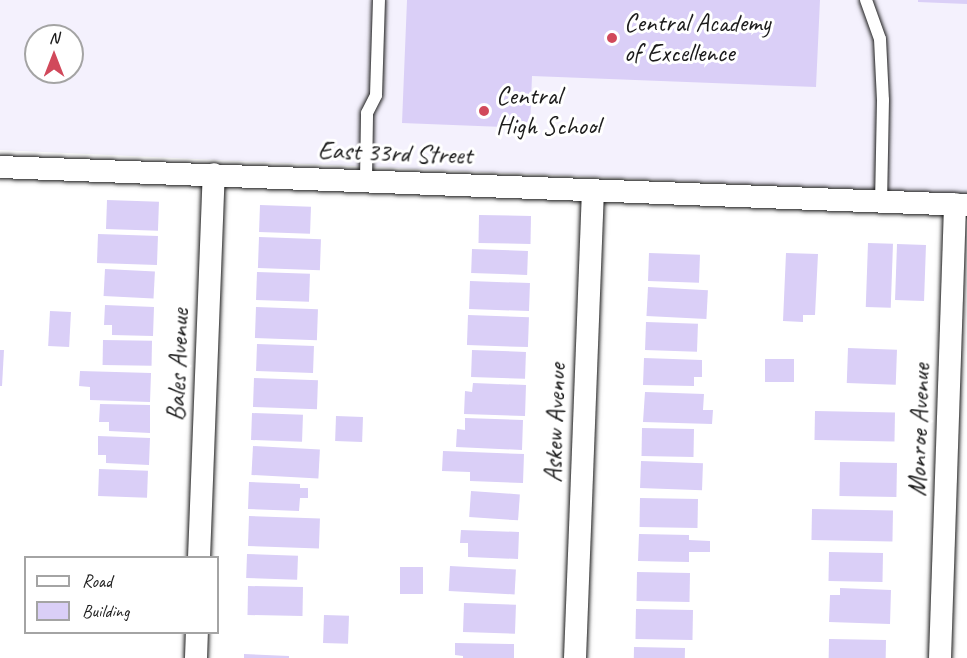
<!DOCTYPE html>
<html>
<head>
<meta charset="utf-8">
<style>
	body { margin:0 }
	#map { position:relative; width:967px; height:658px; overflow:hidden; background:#fff; font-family:Caveat,sans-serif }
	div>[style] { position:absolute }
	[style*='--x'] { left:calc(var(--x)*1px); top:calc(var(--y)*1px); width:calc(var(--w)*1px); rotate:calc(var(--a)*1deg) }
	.built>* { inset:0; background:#f4f1fd }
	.building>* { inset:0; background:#dacff7; transform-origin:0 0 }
	.roads { filter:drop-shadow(0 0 2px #1c1c1c) drop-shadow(0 0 2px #1c1c1c) }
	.service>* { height:12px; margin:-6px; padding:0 6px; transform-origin:6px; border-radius:6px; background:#fff }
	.minor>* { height:22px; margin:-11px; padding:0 11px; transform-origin:11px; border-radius:11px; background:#fff }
	.dots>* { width:16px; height:16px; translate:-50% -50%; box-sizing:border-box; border:3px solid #fff; border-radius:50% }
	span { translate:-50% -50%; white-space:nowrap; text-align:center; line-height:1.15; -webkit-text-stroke:6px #fff; paint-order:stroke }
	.poi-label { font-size:26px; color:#1c1c1c }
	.left { translate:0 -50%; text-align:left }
	.street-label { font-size:26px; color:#1c1c1c }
	.legend { position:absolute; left:24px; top:556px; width:195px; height:78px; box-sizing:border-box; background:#fff; border:2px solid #a4a4a4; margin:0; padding:8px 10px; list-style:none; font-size:18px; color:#1c1c1c }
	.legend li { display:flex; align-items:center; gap:12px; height:30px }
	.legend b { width:30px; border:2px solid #a4a4a4 }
	.north { position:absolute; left:24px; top:24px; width:60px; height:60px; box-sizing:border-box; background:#fff; border:2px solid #a4a4a4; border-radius:50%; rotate:0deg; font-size:16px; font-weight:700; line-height:24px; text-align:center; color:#1c1c1c }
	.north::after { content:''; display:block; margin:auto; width:21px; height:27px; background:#d1495b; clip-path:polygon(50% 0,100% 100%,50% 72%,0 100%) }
</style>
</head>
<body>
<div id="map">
	<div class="built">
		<div style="clip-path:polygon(evenodd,0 0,967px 0,967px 194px,0 150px,0 0,36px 36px,72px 36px,72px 72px,36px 72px,36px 36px)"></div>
	</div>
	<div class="building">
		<div style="clip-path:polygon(407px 0,820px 0,816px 87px,532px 76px,530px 128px,402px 123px)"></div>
		<div style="clip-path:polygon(918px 0,967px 0,967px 4px,918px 2px)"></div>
		<div style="left:107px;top:200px;width:52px;height:29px;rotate:2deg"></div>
		<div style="left:260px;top:205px;width:51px;height:27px;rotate:2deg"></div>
		<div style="left:479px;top:215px;width:52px;height:28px;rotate:1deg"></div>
		<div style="left:98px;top:234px;width:60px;height:29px;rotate:2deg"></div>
		<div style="left:259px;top:237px;width:62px;height:31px;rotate:2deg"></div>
		<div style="left:868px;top:243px;width:25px;height:64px;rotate:2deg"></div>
		<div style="left:897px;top:244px;width:29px;height:56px;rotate:2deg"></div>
		<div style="left:472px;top:249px;width:56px;height:24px;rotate:2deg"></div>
		<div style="left:649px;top:253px;width:51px;height:28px;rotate:2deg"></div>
		<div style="clip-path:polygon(786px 253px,818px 254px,815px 315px,803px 315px,803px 322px,783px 321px)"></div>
		<div style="left:105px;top:269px;width:50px;height:27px;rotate:3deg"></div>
		<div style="left:257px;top:272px;width:53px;height:28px;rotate:2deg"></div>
		<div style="left:470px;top:281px;width:60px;height:28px;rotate:2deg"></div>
		<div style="left:648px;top:287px;width:60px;height:29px;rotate:3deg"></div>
		<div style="clip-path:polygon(105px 305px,154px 307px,153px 336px,112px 335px,112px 325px,104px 325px)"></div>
		<div style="left:256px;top:307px;width:62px;height:31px;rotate:2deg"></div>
		<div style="left:50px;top:311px;width:21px;height:35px;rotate:3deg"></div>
		<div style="left:468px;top:315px;width:61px;height:30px;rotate:2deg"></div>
		<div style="left:646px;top:322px;width:52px;height:28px;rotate:2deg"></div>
		<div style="left:103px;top:340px;width:49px;height:25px;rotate:1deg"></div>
		<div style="left:257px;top:344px;width:57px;height:27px;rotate:2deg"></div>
		<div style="left:848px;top:348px;width:49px;height:35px;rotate:2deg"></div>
		<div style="clip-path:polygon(0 350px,4px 350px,2px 386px,0 386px)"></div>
		<div style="left:472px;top:350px;width:54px;height:27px;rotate:2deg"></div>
		<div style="clip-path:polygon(644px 358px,702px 360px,702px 377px,694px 377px,694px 386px,643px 385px)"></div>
		<div style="left:765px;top:359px;width:29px;height:23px"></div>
		<div style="clip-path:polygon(80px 371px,151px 373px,150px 402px,90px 400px,90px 387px,79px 386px)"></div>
		<div style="left:254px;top:378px;width:64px;height:29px;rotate:2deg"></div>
		<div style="clip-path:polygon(473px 383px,526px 385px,525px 416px,464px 414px,465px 391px,472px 392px)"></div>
		<div style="clip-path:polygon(645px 392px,704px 394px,703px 410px,713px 410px,712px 424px,643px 422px)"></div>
		<div style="clip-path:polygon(100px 404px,150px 405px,150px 433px,109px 431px,109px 422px,99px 422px)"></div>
		<div style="left:815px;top:411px;width:80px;height:29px;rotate:1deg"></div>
		<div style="left:252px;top:413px;width:51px;height:27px;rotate:2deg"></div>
		<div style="left:336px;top:416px;width:27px;height:25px;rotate:2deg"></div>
		<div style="clip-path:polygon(465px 418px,523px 420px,522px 450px,456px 447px,457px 429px,465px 430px)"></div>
		<div style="left:642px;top:428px;width:52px;height:28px;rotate:1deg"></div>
		<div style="clip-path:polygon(98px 436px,150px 438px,149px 465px,106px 463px,106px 455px,98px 455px)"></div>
		<div style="left:253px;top:446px;width:67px;height:29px;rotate:3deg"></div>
		<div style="clip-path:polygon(443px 451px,524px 454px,523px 483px,470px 481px,470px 472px,442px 471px)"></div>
		<div style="left:641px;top:461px;width:62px;height:27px;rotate:2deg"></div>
		<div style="left:840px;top:462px;width:57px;height:34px;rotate:1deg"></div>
		<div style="left:99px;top:469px;width:49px;height:27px;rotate:2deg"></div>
		<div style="clip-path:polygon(249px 482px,300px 484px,300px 488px,308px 488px,308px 498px,300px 498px,299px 511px,248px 509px)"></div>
		<div style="left:471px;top:491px;width:49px;height:26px;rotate:4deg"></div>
		<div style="left:640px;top:498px;width:58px;height:29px;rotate:1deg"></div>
		<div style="left:812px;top:509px;width:81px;height:31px;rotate:1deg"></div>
		<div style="left:249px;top:516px;width:71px;height:30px;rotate:2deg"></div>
		<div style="clip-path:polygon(461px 530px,519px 532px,518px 559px,468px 557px,468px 543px,460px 543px)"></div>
		<div style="clip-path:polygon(639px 534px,689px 535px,689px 540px,710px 541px,710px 552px,689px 552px,689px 562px,638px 561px)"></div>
		<div style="left:829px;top:552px;width:54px;height:29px;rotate:1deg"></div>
		<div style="left:247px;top:554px;width:51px;height:24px;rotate:2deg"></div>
		<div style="left:450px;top:566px;width:66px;height:25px;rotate:3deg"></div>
		<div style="left:400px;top:567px;width:23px;height:27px"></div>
		<div style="left:637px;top:572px;width:53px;height:29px;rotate:1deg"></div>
		<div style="left:248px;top:586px;width:55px;height:29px;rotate:1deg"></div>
		<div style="clip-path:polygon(840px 588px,891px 590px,890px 624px,829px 622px,830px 595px,840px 595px)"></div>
		<div style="left:464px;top:603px;width:52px;height:29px;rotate:2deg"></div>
		<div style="left:636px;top:609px;width:57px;height:30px;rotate:1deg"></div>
		<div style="left:324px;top:615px;width:25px;height:28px;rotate:2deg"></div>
		<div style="left:829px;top:639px;width:57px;height:19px;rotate:1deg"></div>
		<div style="clip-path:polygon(455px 643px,514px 644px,514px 658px,463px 658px,463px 656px,455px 655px)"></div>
		<div style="left:634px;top:647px;width:51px;height:11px;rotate:1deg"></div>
		<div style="clip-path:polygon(244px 654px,289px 656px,289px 658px,244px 658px)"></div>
	</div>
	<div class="roads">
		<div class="service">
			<div style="--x:866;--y:0;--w:41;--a:70.3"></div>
			<div style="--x:880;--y:39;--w:61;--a:87.2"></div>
			<div style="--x:883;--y:100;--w:101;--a:91.1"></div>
			<div style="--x:366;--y:180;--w:67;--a:-89.1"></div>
			<div style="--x:367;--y:113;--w:20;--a:-63"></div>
			<div style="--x:376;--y:95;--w:95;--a:-88.2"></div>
		</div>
		<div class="minor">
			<div style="--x:0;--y:167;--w:968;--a:2.25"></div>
			<div style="--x:199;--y:558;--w:384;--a:-87.8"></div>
			<div style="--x:196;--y:658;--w:26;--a:-88"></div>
			<div style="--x:575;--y:658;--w:468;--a:-87.8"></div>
			<div style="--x:940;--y:658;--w:454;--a:-88.1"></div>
		</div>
	</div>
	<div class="dots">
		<div style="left:612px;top:38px;background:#d1495b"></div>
		<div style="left:484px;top:111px;background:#d1495b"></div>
	</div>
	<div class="poi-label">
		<span class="left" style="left:624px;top:38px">Central Academy<br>of Excellence</span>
		<span class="left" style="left:496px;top:111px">Central<br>High School</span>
	</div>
	<div class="street-label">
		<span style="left:395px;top:153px;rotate:2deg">East 33rd Street</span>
		<span style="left:178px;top:365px;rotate:-88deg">Bales Avenue</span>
		<span style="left:555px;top:423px;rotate:-88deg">Askew Avenue</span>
		<span style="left:919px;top:430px;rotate:-88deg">Monroe Avenue</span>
	</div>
	<ul class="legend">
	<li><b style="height:8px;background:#fff"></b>Road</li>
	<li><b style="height:16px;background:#dacff7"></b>Building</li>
	</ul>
	<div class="north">N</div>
</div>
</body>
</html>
